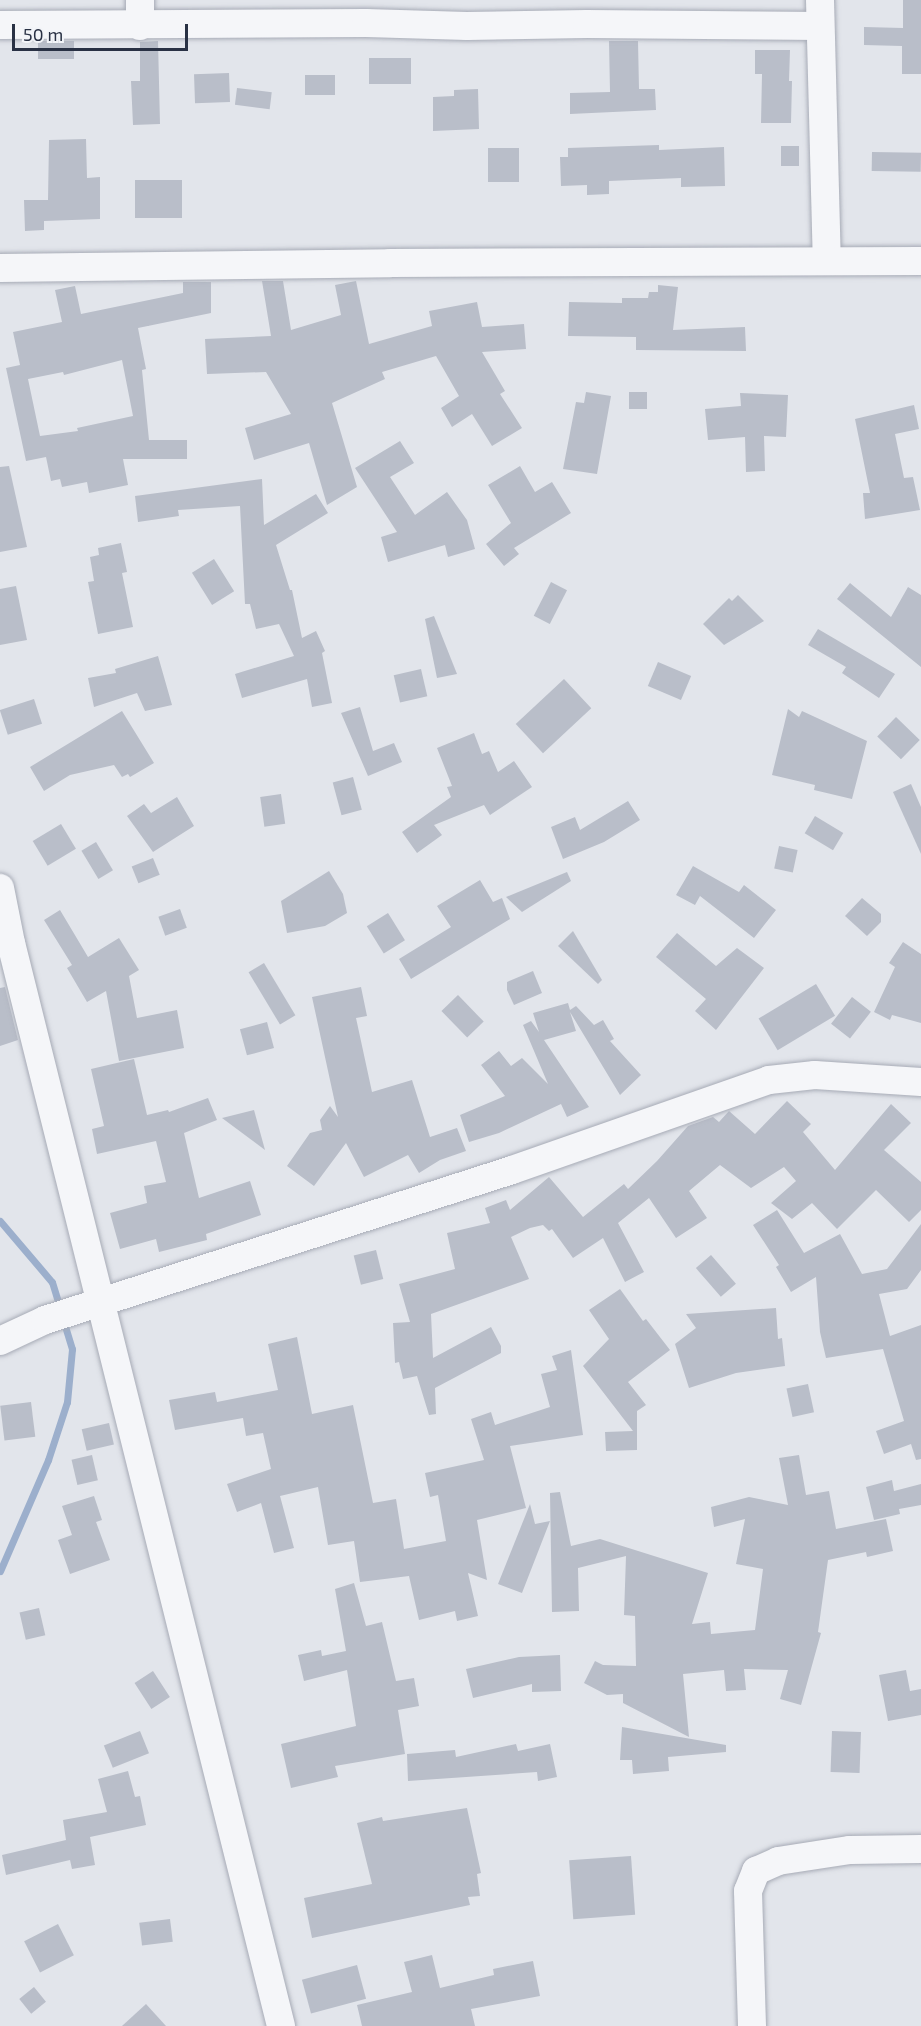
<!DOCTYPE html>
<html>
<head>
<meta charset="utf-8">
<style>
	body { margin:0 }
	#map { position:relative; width:921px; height:2026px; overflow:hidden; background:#e2e5eb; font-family:"Exo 2",sans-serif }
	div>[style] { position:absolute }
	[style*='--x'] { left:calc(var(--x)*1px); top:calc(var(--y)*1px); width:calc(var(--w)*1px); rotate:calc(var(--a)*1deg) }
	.stream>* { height:7px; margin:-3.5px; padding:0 3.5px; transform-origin:3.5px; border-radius:3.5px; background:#9cafcc }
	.building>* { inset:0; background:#b9bec9; transform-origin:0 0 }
	.roads { filter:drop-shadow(0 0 2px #a7abb6) drop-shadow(0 0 2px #a7abb6) }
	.minor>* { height:28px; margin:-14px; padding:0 14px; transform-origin:14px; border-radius:14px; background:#f5f6f9 }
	span { translate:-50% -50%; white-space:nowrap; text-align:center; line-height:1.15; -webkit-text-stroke:4.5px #f2f4f8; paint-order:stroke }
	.scale { position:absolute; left:12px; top:24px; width:176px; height:27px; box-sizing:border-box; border:3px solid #293144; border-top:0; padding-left:8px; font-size:18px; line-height:21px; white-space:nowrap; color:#293144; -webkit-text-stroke:4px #f2f4f8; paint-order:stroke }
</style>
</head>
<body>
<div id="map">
	<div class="stream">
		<div style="--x:0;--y:1221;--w:80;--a:49.6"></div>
		<div style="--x:52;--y:1282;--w:28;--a:73"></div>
		<div style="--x:0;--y:1571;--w:121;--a:-66.6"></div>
		<div style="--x:48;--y:1460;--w:61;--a:-71.9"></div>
		<div style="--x:67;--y:1402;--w:53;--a:-84.6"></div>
		<div style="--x:72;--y:1349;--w:30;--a:-107"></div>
	</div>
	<div class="building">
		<div style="clip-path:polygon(903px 0,921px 0,921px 74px,902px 74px,902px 46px,864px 45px,864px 27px,903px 28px)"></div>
		<div style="left:38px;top:41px;width:36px;height:18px"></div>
		<div style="clip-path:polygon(158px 41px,160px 124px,133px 125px,131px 81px,140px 81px,140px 42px)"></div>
		<div style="clip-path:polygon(609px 41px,638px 41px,639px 89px,655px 89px,656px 110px,570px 114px,570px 93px,610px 92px)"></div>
		<div style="clip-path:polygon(755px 50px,790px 50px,789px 81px,792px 81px,791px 123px,761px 123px,762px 74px,755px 74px)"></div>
		<div style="left:411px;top:58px;width:26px;height:42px;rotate:90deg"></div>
		<div style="left:229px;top:73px;width:29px;height:35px;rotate:88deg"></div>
		<div style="left:335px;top:75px;width:20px;height:30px;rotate:90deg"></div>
		<div style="left:237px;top:88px;width:35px;height:17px;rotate:7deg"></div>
		<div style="clip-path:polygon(478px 89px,479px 129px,433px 131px,433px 97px,454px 96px,454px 90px)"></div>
		<div style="clip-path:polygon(86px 139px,87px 178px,100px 177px,100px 219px,44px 221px,44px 230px,25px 231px,24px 200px,48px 200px,49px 140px)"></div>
		<div style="clip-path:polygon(659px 145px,659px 150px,724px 147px,725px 186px,681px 187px,681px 178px,609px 181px,609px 194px,587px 195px,587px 185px,561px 186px,560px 157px,568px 157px,568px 148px)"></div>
		<div style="left:781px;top:146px;width:18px;height:20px"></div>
		<div style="left:519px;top:148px;width:34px;height:31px;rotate:90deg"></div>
		<div style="left:872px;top:152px;width:49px;height:19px;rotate:1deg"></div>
		<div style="left:135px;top:180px;width:47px;height:38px"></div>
		<div style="clip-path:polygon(262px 281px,283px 281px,291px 330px,341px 315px,335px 285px,356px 281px,369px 344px,432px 326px,429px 311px,477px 302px,482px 327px,524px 324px,526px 349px,482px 352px,505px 391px,500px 394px,522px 428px,492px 446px,472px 414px,452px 427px,441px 408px,459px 396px,436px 356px,382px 372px,385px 379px,332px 403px,357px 487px,327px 505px,309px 443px,254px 460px,245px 428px,291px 414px,266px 372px,207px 374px,205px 339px,271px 336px)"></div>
		<div style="clip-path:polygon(evenodd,183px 282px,211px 282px,211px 313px,138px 328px,146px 369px,142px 370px,149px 440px,187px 440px,187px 459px,123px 459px,128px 485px,89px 493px,87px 482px,62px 487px,60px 479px,51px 481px,46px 457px,26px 461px,6px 368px,20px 365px,13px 332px,62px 322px,55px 290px,75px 286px,81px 314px,183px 293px,183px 282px,122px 360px,133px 416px,77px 428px,78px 431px,40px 436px,28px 379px,63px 372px,64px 375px,122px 360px)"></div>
		<div style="clip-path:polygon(658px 285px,678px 287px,673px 330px,745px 327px,746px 351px,636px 350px,636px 337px,568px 336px,569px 302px,622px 303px,622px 298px,648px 298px,649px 292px,658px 292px)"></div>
		<div style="clip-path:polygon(586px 392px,611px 396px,597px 474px,563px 469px,576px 402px,584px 403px)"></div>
		<div style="left:629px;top:392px;width:18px;height:17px"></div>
		<div style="clip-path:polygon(740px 393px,788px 395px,786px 437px,764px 436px,765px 471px,746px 472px,745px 437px,708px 440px,705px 409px,741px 406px)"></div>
		<div style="clip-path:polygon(914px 405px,919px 429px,895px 434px,904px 478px,913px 477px,920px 510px,865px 519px,863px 493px,870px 493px,855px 419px)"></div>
		<div style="clip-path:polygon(400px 441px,414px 463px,390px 477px,415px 515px,447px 492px,467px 520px,475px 549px,448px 557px,445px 545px,388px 562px,381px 537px,397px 532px,355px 468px)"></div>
		<div style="clip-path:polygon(9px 466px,27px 547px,0 552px,0 467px)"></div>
		<div style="clip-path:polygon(520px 466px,535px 492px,552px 482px,571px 513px,514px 548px,519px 554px,504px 566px,486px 544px,511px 523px,488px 485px)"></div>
		<div style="clip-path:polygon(262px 479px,264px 525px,316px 494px,328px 513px,276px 545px,290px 590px,292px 590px,302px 638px,316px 631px,325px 651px,322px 653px,332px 703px,312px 707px,307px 679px,242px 698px,235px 674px,294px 656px,279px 624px,256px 629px,250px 604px,245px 604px,240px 506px,178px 510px,179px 516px,138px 522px,135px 496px)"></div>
		<div style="clip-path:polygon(121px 543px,127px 572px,122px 573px,133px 627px,98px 634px,88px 582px,94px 581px,90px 557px,99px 555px,98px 548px)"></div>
		<div style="left:214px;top:559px;width:38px;height:26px;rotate:58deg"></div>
		<div style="left:551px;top:582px;width:18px;height:38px;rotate:27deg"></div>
		<div style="clip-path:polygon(850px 583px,891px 617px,908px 587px,921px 595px,921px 667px,837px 599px)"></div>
		<div style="clip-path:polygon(16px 586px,27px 640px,0 645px,0 589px)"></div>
		<div style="clip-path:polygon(738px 595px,764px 621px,724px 645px,703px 624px,729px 598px,732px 601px)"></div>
		<div style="clip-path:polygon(434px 616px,457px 674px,437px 678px,425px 619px)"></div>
		<div style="clip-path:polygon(818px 629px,895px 674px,879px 698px,842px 673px,846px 667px,808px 645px)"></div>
		<div style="clip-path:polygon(158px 656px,172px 705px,145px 711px,137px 693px,94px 707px,88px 678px,116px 673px,115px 669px)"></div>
		<div style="left:658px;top:662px;width:36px;height:26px;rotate:23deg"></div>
		<div style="left:421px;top:669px;width:28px;height:28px;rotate:77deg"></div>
		<div style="left:564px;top:679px;width:40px;height:66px;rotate:47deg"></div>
		<div style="left:34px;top:699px;width:26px;height:36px;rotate:72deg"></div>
		<div style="clip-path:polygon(360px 707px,373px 751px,394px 743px,402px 762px,368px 776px,341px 713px)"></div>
		<div style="clip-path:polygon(788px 709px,799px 717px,802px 711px,867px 741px,852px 799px,814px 790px,815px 785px,772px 775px)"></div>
		<div style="clip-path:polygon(122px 711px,154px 763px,130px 777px,128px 774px,122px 777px,114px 765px,70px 775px,44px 791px,30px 767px)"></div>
		<div style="left:896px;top:717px;width:33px;height:27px;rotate:44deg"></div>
		<div style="clip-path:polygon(474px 733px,482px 754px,489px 751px,498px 772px,514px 761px,532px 787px,490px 815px,484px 805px,434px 825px,442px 835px,417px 853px,402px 832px,451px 797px,447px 787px,452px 786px,437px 748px)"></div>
		<div style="left:353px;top:777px;width:34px;height:21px;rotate:75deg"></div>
		<div style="clip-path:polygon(911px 784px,921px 807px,921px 854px,893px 792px)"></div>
		<div style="left:281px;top:794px;width:30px;height:21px;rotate:82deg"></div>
		<div style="clip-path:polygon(177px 797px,194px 826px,153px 852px,127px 816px,144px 804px,151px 813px)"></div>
		<div style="clip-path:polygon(628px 801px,640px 820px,604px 842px,563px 859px,551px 827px,575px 817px,580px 830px)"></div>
		<div style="left:815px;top:816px;width:33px;height:20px;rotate:31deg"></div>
		<div style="left:61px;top:824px;width:29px;height:33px;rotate:59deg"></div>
		<div style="left:96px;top:842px;width:33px;height:17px;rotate:59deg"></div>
		<div style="left:779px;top:846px;width:19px;height:23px;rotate:12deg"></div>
		<div style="left:153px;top:858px;width:18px;height:23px;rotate:68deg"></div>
		<div style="clip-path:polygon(693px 866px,739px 892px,744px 885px,776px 910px,754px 938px,700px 896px,695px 905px,676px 895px)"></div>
		<div style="clip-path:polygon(329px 871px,343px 894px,347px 913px,325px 926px,287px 933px,281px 901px)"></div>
		<div style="clip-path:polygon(567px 872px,571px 881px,522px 912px,506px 897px)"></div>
		<div style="clip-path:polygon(480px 880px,493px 902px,502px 898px,510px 919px,411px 979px,399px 959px,451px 927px,437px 906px)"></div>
		<div style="clip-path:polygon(862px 898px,881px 914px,881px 922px,867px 936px,845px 916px)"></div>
		<div style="left:180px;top:909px;width:20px;height:23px;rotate:70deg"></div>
		<div style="clip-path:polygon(60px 910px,88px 957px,119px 938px,139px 970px,129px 976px,137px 1018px,177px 1010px,184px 1048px,119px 1061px,106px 991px,87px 1002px,67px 968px,72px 965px,44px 920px)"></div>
		<div style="left:388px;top:913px;width:32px;height:25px;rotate:58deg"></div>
		<div style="clip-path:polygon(573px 931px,602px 980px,598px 984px,558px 946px)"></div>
		<div style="clip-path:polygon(677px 933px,716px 966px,737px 948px,764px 968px,716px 1030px,695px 1011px,706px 999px,656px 957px)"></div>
		<div style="clip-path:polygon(903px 942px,921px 954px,921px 1023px,892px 1015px,890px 1020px,874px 1012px,895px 967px,889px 963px)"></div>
		<div style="left:264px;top:963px;width:61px;height:18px;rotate:59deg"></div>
		<div style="clip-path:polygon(533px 971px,542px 993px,514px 1005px,507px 990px,507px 982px)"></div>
		<div style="left:816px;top:984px;width:37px;height:67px;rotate:59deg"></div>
		<div style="clip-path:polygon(5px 987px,18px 1040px,0 1046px,0 988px)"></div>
		<div style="clip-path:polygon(361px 987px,367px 1016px,356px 1018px,372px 1092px,412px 1080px,430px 1137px,457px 1128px,466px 1151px,440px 1160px,419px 1173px,408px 1155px,364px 1177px,346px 1143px,314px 1186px,287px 1166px,310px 1133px,322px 1130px,320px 1120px,330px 1106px,338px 1117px,312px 997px)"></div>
		<div style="left:458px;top:995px;width:37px;height:23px;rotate:46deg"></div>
		<div style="left:852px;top:997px;width:24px;height:34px;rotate:38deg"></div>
		<div style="clip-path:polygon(568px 1003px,570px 1010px,576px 1006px,594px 1025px,603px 1020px,614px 1039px,610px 1041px,641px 1075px,620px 1095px,570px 1012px,576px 1031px,544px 1040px,589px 1107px,567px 1117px,561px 1104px,499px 1133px,469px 1142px,460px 1115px,505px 1096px,481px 1065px,499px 1051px,511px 1066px,522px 1058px,548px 1084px,523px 1025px,531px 1021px,539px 1032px,533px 1013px)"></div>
		<div style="left:267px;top:1022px;width:27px;height:28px;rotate:75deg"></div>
		<div style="clip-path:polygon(134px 1059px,147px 1115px,168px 1110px,169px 1112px,208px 1098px,217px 1120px,184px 1133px,199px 1198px,250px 1181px,261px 1215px,206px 1234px,207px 1240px,159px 1252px,156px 1239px,120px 1249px,110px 1213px,147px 1203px,144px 1186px,166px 1182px,156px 1141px,97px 1154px,92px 1129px,104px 1126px,91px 1069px)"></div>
		<div style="clip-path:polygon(787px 1101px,811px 1124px,803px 1132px,835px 1170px,891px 1104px,911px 1123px,884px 1150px,921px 1182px,921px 1210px,909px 1222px,876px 1190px,837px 1229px,812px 1203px,792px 1219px,771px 1203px,796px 1181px,784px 1167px,751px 1188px,720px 1165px,689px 1191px,707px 1218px,676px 1238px,649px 1198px,618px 1223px,644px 1272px,625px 1282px,603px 1238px,573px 1258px,552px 1229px,549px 1231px,543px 1225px,530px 1228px,511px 1237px,529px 1279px,431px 1314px,433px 1358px,491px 1327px,501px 1346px,501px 1353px,435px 1388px,436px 1414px,429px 1415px,417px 1376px,403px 1379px,399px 1362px,395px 1363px,393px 1323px,410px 1322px,399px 1284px,455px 1269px,447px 1233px,490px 1223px,485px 1208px,506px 1200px,510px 1210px,549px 1177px,583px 1217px,624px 1184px,628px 1189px,657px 1161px,688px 1126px,713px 1117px,719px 1122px,729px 1111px,755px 1134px)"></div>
		<div style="clip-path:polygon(254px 1110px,265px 1150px,222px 1118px)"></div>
		<div style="clip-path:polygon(777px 1210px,804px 1253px,840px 1234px,862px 1274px,887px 1269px,921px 1224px,921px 1270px,907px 1289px,879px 1294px,890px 1336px,921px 1325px,921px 1459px,916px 1460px,911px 1444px,884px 1454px,876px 1431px,904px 1421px,883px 1349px,826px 1358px,820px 1332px,816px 1277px,791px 1292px,776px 1267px,779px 1265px,753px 1225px)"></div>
		<div style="left:376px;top:1250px;width:30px;height:23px;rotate:76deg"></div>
		<div style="left:711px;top:1255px;width:38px;height:20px;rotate:49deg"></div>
		<div style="clip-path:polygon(620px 1289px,643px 1321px,646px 1319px,670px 1350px,628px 1382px,646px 1405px,637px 1411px,637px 1450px,606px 1451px,605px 1432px,633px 1431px,583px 1366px,609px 1339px,589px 1310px)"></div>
		<div style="clip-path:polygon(776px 1308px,778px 1339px,782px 1338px,785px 1366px,736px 1373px,689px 1388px,675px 1344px,696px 1328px,686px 1314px)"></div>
		<div style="clip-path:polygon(297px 1337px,312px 1414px,353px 1405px,373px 1503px,396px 1499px,404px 1549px,446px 1541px,438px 1495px,430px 1497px,425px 1473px,484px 1460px,471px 1419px,491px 1412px,495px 1425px,550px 1407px,541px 1374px,557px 1370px,552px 1356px,571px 1350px,583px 1435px,510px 1446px,526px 1508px,477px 1520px,487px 1580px,468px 1573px,478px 1616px,457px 1621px,455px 1611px,419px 1620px,409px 1576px,360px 1582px,354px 1541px,328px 1545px,318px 1487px,280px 1496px,294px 1548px,274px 1553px,261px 1503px,237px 1512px,227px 1484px,271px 1469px,263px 1433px,246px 1436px,243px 1418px,175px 1430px,169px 1400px,215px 1392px,217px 1402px,278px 1390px,268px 1344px)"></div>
		<div style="left:808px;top:1384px;width:29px;height:22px;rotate:78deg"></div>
		<div style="left:31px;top:1402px;width:35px;height:31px;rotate:83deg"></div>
		<div style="left:109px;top:1423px;width:22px;height:28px;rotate:77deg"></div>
		<div style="left:92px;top:1455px;width:26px;height:21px;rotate:77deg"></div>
		<div style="clip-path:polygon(799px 1455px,806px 1495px,829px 1491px,836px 1529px,886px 1519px,893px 1551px,867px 1557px,866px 1552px,828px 1560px,818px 1632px,821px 1633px,801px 1705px,780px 1699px,788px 1670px,744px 1669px,746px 1690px,726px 1691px,724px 1670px,683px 1674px,689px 1737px,623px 1703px,623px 1694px,607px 1695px,584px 1683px,595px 1661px,603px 1665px,636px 1666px,635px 1616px,624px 1615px,626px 1556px,578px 1568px,579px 1611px,552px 1612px,550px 1493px,560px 1492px,571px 1546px,600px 1539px,708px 1573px,692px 1624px,710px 1622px,711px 1634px,755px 1630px,763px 1569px,736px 1564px,745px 1519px,714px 1527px,711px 1507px,749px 1497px,788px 1505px,779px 1458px)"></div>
		<div style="clip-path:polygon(892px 1480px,894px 1491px,921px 1484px,921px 1505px,899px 1509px,900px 1514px,874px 1520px,866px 1487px)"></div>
		<div style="clip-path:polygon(94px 1496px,102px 1520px,96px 1522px,110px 1560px,70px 1574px,58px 1540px,72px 1535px,62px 1506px)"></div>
		<div style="clip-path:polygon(530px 1504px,535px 1524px,550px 1521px,522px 1593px,498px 1584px)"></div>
		<div style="clip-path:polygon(354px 1583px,366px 1626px,382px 1622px,396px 1681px,414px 1678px,419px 1706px,398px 1710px,405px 1754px,335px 1766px,338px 1777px,291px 1788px,281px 1744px,356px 1726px,347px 1670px,304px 1681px,298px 1655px,321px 1650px,322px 1656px,346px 1651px,335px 1589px)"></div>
		<div style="left:39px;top:1608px;width:28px;height:20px;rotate:77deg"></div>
		<div style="clip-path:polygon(560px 1655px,561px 1691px,532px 1692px,532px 1684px,473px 1698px,466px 1669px,519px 1657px)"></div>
		<div style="clip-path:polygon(906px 1670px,910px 1691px,921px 1689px,921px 1715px,888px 1721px,879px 1675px)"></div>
		<div style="left:153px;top:1671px;width:31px;height:22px;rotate:57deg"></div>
		<div style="clip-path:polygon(622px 1727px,726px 1745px,726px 1752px,668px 1757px,669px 1771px,633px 1774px,632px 1760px,620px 1760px)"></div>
		<div style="left:140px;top:1731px;width:24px;height:39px;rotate:68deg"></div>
		<div style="left:832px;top:1731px;width:29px;height:41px;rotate:2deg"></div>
		<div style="clip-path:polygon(516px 1744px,518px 1751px,550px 1744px,557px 1777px,538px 1781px,537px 1772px,408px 1781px,407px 1754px,455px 1750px,456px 1757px)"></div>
		<div style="clip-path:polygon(128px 1771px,135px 1797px,140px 1796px,146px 1825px,90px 1837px,95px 1865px,72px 1869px,70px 1860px,6px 1875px,2px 1855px,66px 1840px,63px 1820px,107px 1812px,98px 1779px)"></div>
		<div style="clip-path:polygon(467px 1808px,481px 1873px,477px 1874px,480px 1896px,468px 1897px,470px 1905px,312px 1938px,304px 1898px,372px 1884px,357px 1823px,382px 1817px,383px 1821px)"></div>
		<div style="left:631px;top:1856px;width:59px;height:62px;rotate:86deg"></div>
		<div style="left:170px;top:1919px;width:23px;height:31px;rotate:83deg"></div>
		<div style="left:58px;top:1924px;width:35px;height:38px;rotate:63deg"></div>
		<div style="clip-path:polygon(432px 1955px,440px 1988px,494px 1975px,493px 1969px,533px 1961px,540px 1996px,471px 2009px,475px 2026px,362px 2026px,357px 2005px,412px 1992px,404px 1962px)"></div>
		<div style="left:357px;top:1965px;width:35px;height:57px;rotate:75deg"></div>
		<div style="left:34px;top:1987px;width:19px;height:19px;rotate:51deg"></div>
		<div style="clip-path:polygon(146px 2004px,166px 2026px,122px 2026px)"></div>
	</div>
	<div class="roads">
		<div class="minor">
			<div style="--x:820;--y:0;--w:261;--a:88.5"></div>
			<div style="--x:0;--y:25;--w:366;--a:-0.3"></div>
			<div style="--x:366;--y:23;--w:101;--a:1.7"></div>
			<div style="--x:467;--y:26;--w:120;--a:-1"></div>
			<div style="--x:587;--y:24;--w:233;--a:0.5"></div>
			<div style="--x:140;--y:26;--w:26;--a:-90"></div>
			<div style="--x:0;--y:268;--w:390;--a:-0.7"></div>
			<div style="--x:390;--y:263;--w:531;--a:-0.22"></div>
			<div style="--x:0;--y:888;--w:56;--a:78.7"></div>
			<div style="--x:11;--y:943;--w:1116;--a:76"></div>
			<div style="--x:0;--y:1341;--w:50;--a:-25"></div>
			<div style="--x:45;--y:1320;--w:490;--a:-17.8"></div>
			<div style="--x:512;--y:1170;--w:272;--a:-19.3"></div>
			<div style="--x:769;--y:1080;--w:46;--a:-6.2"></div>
			<div style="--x:815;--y:1075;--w:106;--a:3.8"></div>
			<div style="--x:752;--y:2026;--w:135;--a:-91.7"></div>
			<div style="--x:748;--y:1891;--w:22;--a:-68"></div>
			<div style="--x:756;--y:1871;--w:24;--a:-24"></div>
			<div style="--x:778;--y:1861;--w:73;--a:-8.7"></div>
			<div style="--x:850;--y:1850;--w:71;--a:-0.8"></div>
		</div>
	</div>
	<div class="scale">50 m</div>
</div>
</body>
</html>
